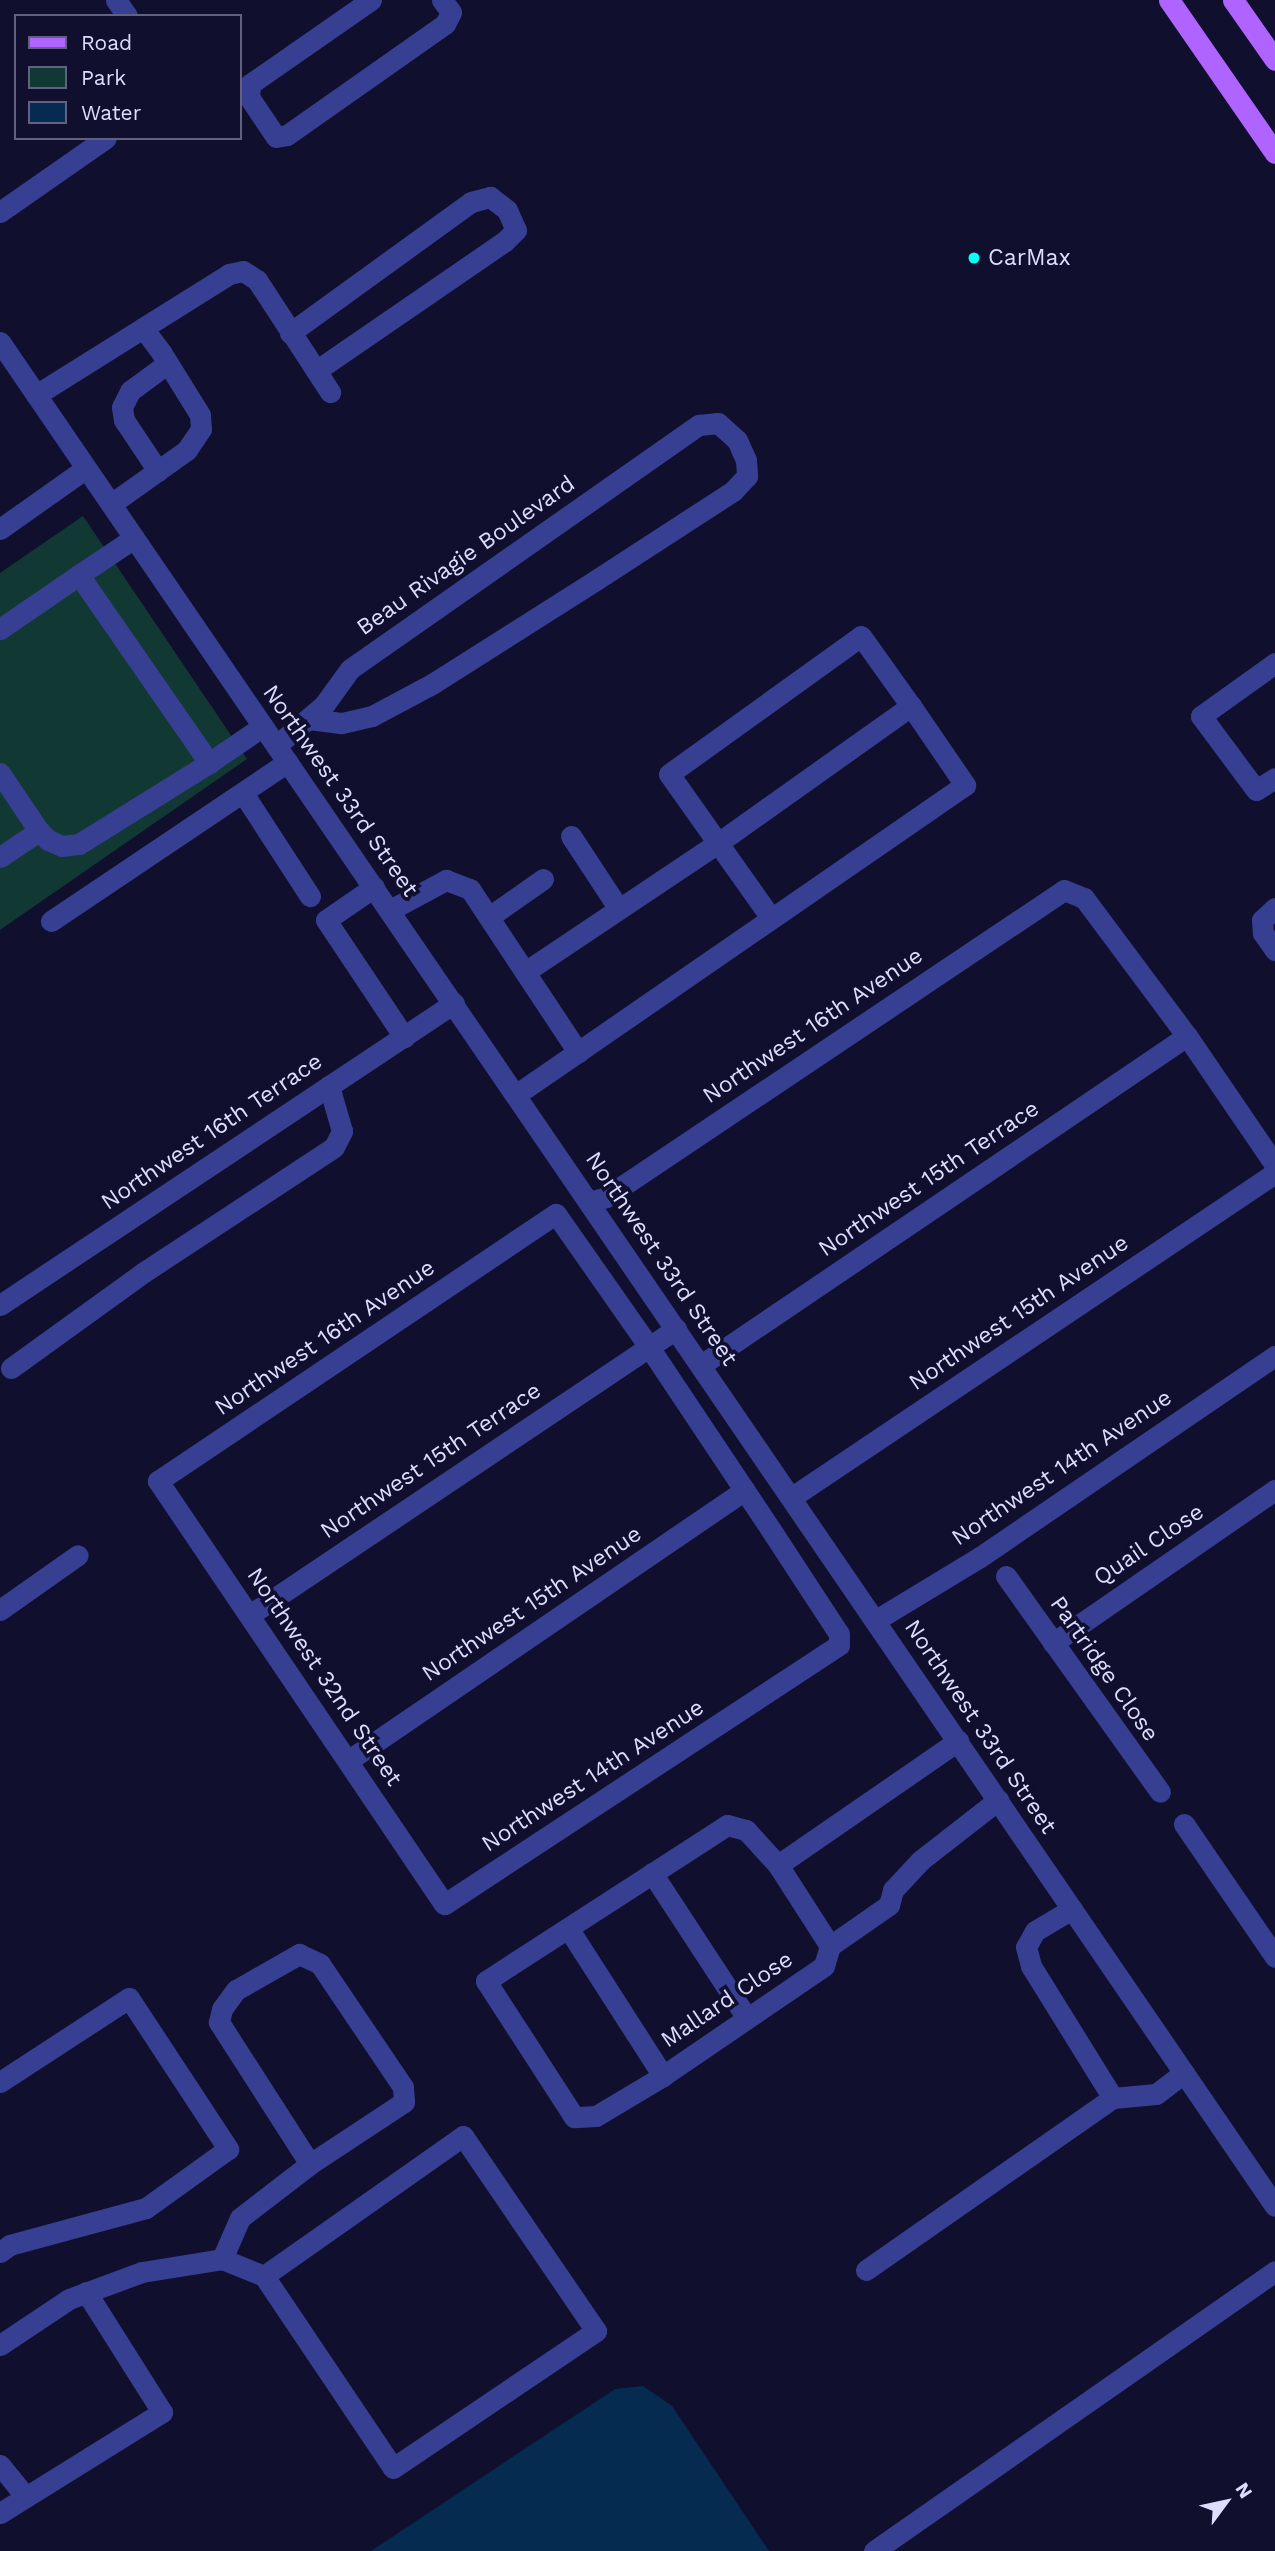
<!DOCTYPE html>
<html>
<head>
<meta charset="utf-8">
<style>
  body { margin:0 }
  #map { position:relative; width:1275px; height:2551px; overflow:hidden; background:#100f2e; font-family:"Work Sans",sans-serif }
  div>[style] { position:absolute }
  .green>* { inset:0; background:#113832 }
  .water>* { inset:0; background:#062b50 }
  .minor>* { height:21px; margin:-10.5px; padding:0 10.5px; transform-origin:10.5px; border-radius:10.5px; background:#363f91 }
  .major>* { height:21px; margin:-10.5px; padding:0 10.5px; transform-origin:10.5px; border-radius:10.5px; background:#af63ff }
  .dots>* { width:19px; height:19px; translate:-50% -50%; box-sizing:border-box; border:4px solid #100f2e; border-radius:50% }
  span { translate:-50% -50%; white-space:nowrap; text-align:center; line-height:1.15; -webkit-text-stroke:7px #100f2e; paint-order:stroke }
  .poi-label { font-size:23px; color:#dcddff }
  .left { translate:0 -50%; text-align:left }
  .street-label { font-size:23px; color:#dcddff }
  .legend { position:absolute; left:14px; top:14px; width:228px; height:126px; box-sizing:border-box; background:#100f2e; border:2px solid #626182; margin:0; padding:9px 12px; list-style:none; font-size:21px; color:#dcddff }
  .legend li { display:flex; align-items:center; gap:14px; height:35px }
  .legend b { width:35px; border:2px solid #626182 }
  .north { position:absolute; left:1191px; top:2467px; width:70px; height:70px; -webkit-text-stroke:5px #100f2e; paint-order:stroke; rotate:57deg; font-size:19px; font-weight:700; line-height:28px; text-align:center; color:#dcddff }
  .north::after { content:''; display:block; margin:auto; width:24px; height:32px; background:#dcddff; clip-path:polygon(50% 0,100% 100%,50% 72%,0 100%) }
</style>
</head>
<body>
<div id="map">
  <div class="green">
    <div style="clip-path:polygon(83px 516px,247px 759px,0 930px,0 573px)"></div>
  </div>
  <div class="water">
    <div style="clip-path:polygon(643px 2386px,672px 2406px,769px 2551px,371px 2551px,615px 2389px)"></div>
  </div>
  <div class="minor">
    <div style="left:116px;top:0;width:19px;rotate:55deg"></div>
    <div style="left:371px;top:0;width:147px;rotate:145.2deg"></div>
    <div style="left:250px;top:84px;width:13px;rotate:94deg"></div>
    <div style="left:249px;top:97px;width:48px;rotate:56deg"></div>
    <div style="left:276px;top:137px;width:11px;rotate:-10deg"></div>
    <div style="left:287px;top:135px;width:193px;rotate:-35.1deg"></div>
    <div style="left:445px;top:24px;width:13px;rotate:-63deg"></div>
    <div style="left:451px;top:12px;width:15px;rotate:-127deg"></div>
    <div style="left:0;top:212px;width:129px;rotate:-34.9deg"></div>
    <div style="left:143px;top:328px;width:102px;rotate:-32.1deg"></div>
    <div style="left:229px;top:274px;width:14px;rotate:-12deg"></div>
    <div style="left:243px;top:271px;width:17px;rotate:33deg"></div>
    <div style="left:257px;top:280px;width:134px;rotate:56.9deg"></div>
    <div style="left:290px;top:333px;width:223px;rotate:-35.9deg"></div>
    <div style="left:471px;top:202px;width:20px;rotate:-15deg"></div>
    <div style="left:490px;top:197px;width:21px;rotate:37deg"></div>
    <div style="left:507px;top:210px;width:22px;rotate:66deg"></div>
    <div style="left:516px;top:230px;width:16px;rotate:135deg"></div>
    <div style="left:505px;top:241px;width:229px;rotate:145.5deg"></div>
    <div style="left:0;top:342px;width:2258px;rotate:55.63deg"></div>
    <div style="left:36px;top:395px;width:126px;rotate:-32.1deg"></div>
    <div style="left:143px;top:328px;width:30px;rotate:53deg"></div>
    <div style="left:161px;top:352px;width:74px;rotate:58.2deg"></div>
    <div style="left:200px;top:415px;width:14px;rotate:86deg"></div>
    <div style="left:201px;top:429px;width:25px;rotate:124deg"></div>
    <div style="left:187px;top:450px;width:93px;rotate:144.6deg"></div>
    <div style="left:158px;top:471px;width:61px;rotate:-123.7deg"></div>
    <div style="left:124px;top:420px;width:13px;rotate:-99deg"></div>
    <div style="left:122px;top:407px;width:18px;rotate:-63deg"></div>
    <div style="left:130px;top:391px;width:47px;rotate:-36.4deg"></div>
    <div style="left:0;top:529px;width:105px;rotate:-35.3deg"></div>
    <div style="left:134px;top:538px;width:66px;rotate:146.1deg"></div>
    <div style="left:79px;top:575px;width:229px;rotate:55.3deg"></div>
    <div style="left:209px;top:763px;width:65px;rotate:-34.4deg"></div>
    <div style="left:0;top:629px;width:96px;rotate:-34.4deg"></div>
    <div style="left:1275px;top:663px;width:91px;rotate:144.4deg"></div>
    <div style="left:1201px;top:716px;width:92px;rotate:53.4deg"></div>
    <div style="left:1256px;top:790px;width:22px;rotate:-32deg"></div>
    <div style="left:277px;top:745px;width:62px;rotate:-40.4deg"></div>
    <div style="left:324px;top:705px;width:44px;rotate:-54.2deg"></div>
    <div style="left:350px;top:669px;width:426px;rotate:-35deg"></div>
    <div style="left:699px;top:425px;width:19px;rotate:-6deg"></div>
    <div style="left:718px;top:423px;width:25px;rotate:42deg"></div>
    <div style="left:737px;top:440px;width:22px;rotate:66deg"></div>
    <div style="left:746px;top:460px;width:16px;rotate:86deg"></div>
    <div style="left:747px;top:476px;width:21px;rotate:133deg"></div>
    <div style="left:733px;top:491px;width:163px;rotate:147deg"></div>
    <div style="left:596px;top:580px;width:194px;rotate:147.6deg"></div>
    <div style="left:432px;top:684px;width:68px;rotate:151.9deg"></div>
    <div style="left:372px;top:716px;width:32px;rotate:167deg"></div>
    <div style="left:341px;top:723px;width:33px;rotate:-173deg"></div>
    <div style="left:0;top:773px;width:70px;rotate:56.1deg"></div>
    <div style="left:39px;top:831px;width:13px;rotate:45deg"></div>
    <div style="left:48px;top:840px;width:15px;rotate:23deg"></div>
    <div style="left:62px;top:846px;width:17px;rotate:-7deg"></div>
    <div style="left:79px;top:844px;width:153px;rotate:-31.9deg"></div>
    <div style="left:243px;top:793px;width:123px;rotate:57deg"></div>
    <div style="left:571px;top:836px;width:87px;rotate:56.7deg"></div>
    <div style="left:0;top:857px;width:47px;rotate:-33.7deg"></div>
    <div style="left:374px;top:887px;width:58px;rotate:145.5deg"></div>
    <div style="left:326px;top:920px;width:141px;rotate:56.3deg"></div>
    <div style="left:1275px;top:908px;width:18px;rotate:137deg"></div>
    <div style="left:1262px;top:920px;width:13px;rotate:86deg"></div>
    <div style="left:1263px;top:933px;width:21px;rotate:55deg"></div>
    <div style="left:390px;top:910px;width:64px;rotate:-28.2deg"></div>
    <div style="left:446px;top:880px;width:26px;rotate:21deg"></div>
    <div style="left:470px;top:889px;width:196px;rotate:56.5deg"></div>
    <div style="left:578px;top:1052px;width:74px;rotate:145.5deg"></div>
    <div style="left:489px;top:917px;width:66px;rotate:-35.1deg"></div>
    <div style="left:771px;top:918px;width:176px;rotate:-125.3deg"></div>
    <div style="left:669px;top:774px;width:236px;rotate:-35.7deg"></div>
    <div style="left:861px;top:636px;width:86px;rotate:54.5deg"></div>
    <div style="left:51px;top:921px;width:285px;rotate:-33.9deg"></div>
    <div style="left:525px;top:972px;width:232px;rotate:-33.8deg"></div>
    <div style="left:718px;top:843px;width:237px;rotate:-35.4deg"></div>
    <div style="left:911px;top:706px;width:96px;rotate:55.6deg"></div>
    <div style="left:965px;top:785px;width:470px;rotate:145.4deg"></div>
    <div style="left:590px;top:1202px;width:17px;rotate:-17deg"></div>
    <div style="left:606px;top:1197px;width:551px;rotate:-33.83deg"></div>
    <div style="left:1064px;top:890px;width:22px;rotate:22deg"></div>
    <div style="left:1084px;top:898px;width:172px;rotate:53.3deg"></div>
    <div style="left:1187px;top:1036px;width:156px;rotate:55.7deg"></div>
    <div style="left:556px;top:1214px;width:162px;rotate:55deg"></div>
    <div style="left:649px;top:1347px;width:220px;rotate:56.3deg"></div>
    <div style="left:771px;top:1530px;width:124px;rotate:56.8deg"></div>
    <div style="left:839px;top:1634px;width:11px;rotate:90deg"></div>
    <div style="left:839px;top:1645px;width:472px;rotate:146.7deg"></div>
    <div style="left:444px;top:1904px;width:511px;rotate:-124.06deg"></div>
    <div style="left:158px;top:1481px;width:479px;rotate:-33.9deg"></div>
    <div style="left:0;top:1305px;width:545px;rotate:-33.63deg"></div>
    <div style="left:701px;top:1365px;width:587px;rotate:-34.1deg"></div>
    <div style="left:11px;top:1368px;width:164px;rotate:-35.8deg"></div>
    <div style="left:144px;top:1272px;width:227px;rotate:-33.3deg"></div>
    <div style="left:334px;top:1147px;width:18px;rotate:-63deg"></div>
    <div style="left:342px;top:1131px;width:47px;rotate:-106.1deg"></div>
    <div style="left:792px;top:1497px;width:582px;rotate:-33.85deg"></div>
    <div style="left:1006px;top:1576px;width:265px;rotate:54.5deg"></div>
    <div style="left:0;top:1610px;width:95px;rotate:-35.2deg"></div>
    <div style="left:251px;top:1614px;width:512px;rotate:-33.85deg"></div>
    <div style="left:876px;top:1620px;width:122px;rotate:-31.2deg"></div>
    <div style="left:980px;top:1557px;width:357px;rotate:-34.3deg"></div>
    <div style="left:1053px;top:1643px;width:270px;rotate:-34.6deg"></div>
    <div style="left:349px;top:1760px;width:479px;rotate:-34.3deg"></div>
    <div style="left:1184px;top:1824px;width:161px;rotate:55.6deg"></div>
    <div style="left:727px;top:1825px;width:20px;rotate:15deg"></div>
    <div style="left:746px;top:1830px;width:47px;rotate:47.6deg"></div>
    <div style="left:778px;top:1865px;width:96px;rotate:57.3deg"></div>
    <div style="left:830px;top:1946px;width:21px;rotate:107deg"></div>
    <div style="left:824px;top:1966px;width:195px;rotate:145.7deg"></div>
    <div style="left:663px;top:2076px;width:78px;rotate:149.2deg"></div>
    <div style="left:596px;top:2116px;width:22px;rotate:177deg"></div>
    <div style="left:574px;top:2117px;width:162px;rotate:-122.9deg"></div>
    <div style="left:486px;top:1981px;width:287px;rotate:-32.9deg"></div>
    <div style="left:778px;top:1865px;width:219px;rotate:-34.6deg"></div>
    <div style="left:652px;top:1873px;width:173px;rotate:56.8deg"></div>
    <div style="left:1072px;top:1909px;width:43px;rotate:149.3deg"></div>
    <div style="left:1035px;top:1931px;width:18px;rotate:119deg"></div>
    <div style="left:1026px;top:1947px;width:20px;rotate:75deg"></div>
    <div style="left:1031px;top:1966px;width:155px;rotate:58.2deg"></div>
    <div style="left:1113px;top:2098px;width:43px;rotate:-5.3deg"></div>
    <div style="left:1156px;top:2094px;width:35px;rotate:-37deg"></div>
    <div style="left:568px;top:1928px;width:176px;rotate:57.3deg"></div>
    <div style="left:830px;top:1946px;width:72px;rotate:-34.8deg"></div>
    <div style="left:889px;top:1905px;width:16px;rotate:-75deg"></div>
    <div style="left:893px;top:1890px;width:41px;rotate:-47deg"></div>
    <div style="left:921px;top:1860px;width:98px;rotate:-37.9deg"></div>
    <div style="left:0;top:2082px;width:154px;rotate:-33.1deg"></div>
    <div style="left:129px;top:1998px;width:181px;rotate:56.7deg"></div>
    <div style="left:228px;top:2149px;width:101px;rotate:144.3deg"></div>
    <div style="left:146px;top:2208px;width:141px;rotate:164.8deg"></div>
    <div style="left:10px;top:2245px;width:12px;rotate:145deg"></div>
    <div style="left:222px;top:2259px;width:45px;rotate:22deg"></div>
    <div style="left:264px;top:2276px;width:231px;rotate:56.1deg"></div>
    <div style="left:393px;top:2468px;width:245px;rotate:-34deg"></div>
    <div style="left:596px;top:2331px;width:236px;rotate:-124.3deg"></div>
    <div style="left:463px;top:2136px;width:243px;rotate:144.9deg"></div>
    <div style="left:222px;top:2259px;width:45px;rotate:-66.3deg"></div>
    <div style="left:240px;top:2218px;width:88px;rotate:-37.6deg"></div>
    <div style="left:310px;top:2164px;width:169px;rotate:-122.7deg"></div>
    <div style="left:219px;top:2022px;width:13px;rotate:-77deg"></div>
    <div style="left:222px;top:2009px;width:24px;rotate:-54deg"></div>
    <div style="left:236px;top:1990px;width:73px;rotate:-29.7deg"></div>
    <div style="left:299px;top:1954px;width:23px;rotate:25deg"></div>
    <div style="left:320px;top:1964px;width:148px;rotate:56deg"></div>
    <div style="left:403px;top:2087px;width:15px;rotate:86deg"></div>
    <div style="left:404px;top:2102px;width:113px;rotate:146.6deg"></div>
    <div style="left:866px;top:2270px;width:301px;rotate:-34.9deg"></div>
    <div style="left:0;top:2345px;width:83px;rotate:-33.7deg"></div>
    <div style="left:69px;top:2299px;width:78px;rotate:-20.3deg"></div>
    <div style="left:142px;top:2272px;width:81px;rotate:-9.2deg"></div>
    <div style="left:0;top:2465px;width:41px;rotate:50.9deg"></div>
    <div style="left:0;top:2513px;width:191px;rotate:-31.9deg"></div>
    <div style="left:162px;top:2412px;width:142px;rotate:-122.3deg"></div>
    <div style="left:874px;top:2551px;width:489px;rotate:-34.9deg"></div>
  </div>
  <div class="major">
    <div style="left:1169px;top:0;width:186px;rotate:55.3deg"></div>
    <div style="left:1233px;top:0;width:73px;rotate:55deg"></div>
  </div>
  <div class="dots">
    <div style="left:974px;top:258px;background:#08fff5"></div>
  </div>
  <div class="poi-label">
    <span class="left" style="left:988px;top:258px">CarMax</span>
  </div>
  <div class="street-label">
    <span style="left:466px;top:556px;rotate:-35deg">Beau Rivagie Boulevard</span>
    <span style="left:340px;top:791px;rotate:55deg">Northwest 33rd Street</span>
    <span style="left:813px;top:1026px;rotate:-34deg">Northwest 16th Avenue</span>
    <span style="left:212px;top:1132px;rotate:-34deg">Northwest 16th Terrace</span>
    <span style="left:929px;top:1179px;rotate:-34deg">Northwest 15th Terrace</span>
    <span style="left:661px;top:1259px;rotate:56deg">Northwest 33rd Street</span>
    <span style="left:1019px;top:1313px;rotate:-34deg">Northwest 15th Avenue</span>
    <span style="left:325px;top:1338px;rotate:-34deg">Northwest 16th Avenue</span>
    <span style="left:431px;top:1461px;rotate:-34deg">Northwest 15th Terrace</span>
    <span style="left:1062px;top:1468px;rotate:-34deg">Northwest 14th Avenue</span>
    <span style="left:1149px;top:1545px;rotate:-34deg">Quail Close</span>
    <span style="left:532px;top:1604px;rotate:-34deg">Northwest 15th Avenue</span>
    <span style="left:1104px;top:1669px;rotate:55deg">Partridge Close</span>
    <span style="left:324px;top:1677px;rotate:56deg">Northwest 32nd Street</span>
    <span style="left:980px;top:1727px;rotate:56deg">Northwest 33rd Street</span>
    <span style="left:593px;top:1776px;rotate:-33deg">Northwest 14th Avenue</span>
    <span style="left:727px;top:2000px;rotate:-34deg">Mallard Close</span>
  </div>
  <ul class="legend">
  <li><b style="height:9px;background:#af63ff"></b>Road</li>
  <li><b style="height:19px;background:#113832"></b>Park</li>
  <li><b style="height:19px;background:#062b50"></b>Water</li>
  </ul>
  <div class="north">N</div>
</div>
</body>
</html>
